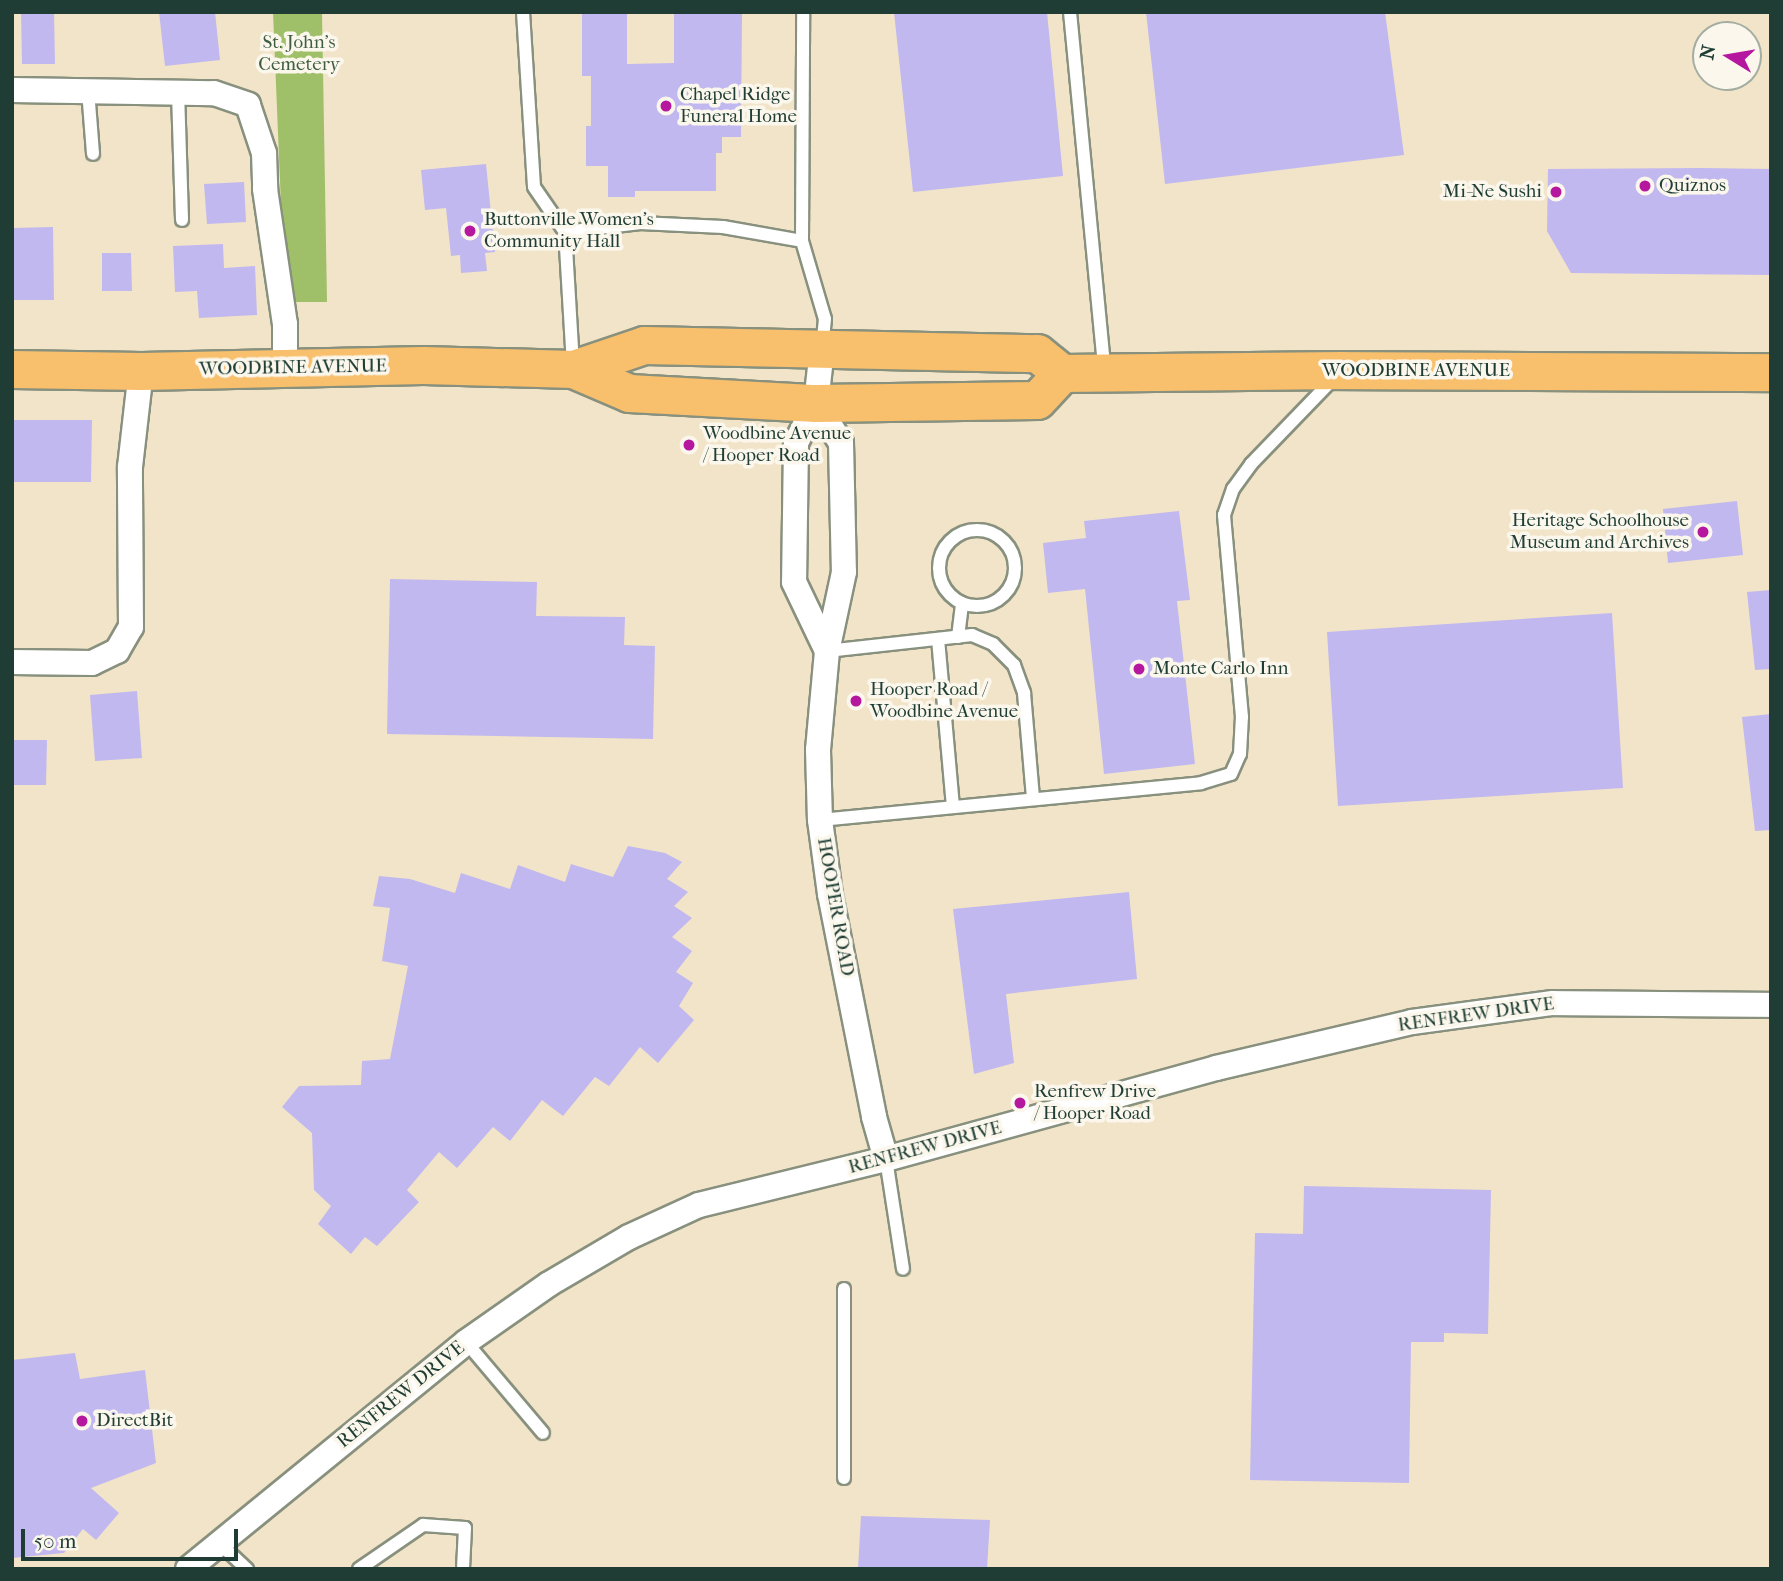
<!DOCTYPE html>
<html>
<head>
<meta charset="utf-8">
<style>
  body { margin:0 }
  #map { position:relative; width:1783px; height:1581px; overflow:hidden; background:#f2e4c8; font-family:"IM FELL French Canon",serif }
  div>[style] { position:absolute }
  .green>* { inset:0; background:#9fc068 }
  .building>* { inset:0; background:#c1b8f0 }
  .roads { filter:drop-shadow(2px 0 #88907e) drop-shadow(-2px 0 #88907e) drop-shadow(0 2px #88907e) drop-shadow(0 -2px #88907e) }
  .service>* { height:12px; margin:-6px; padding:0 6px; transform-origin:6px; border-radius:6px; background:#fff }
  .service>.ring { margin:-6px; padding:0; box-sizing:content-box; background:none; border:12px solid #fff; border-radius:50% }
  .minor>* { height:24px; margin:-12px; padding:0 12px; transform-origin:12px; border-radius:12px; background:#fff }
  .primary>* { height:37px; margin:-18.5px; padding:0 18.5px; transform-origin:18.5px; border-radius:18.5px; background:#f8bf6c }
  .dots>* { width:19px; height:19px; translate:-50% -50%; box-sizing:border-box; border:4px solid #fbf7ec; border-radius:50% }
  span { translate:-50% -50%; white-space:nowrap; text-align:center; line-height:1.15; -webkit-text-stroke:7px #fbf7ec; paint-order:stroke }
  .park-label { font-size:19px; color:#3f5e41 }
  .poi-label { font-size:19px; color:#1f3d34 }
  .left { translate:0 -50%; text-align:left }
  .right { translate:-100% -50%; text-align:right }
  .street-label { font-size:19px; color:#1f3d34 }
  .frame { position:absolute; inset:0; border:14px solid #1f3d34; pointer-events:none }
  .north { position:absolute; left:1692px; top:21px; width:70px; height:70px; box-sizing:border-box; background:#fbf7ec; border:2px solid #a3ada2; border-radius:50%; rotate:281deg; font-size:19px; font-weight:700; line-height:28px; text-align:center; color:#1f3d34 }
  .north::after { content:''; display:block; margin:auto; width:24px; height:32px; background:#b5179e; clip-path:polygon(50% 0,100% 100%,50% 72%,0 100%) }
  .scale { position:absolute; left:21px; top:1529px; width:217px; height:32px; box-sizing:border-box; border:4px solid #1f3d34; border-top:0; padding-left:9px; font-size:21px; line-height:24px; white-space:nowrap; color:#1f3d34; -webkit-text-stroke:5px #fbf7ec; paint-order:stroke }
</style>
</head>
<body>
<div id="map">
  <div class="green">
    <div style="clip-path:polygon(273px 12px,322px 12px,327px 302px,285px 302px)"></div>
  </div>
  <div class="building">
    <div style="clip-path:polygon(21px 12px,54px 12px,55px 64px,22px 64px)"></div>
    <div style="clip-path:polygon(159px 12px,215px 12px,220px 60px,165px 66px)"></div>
    <div style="clip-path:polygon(582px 12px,627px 12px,627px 64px,674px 63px,674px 12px,742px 12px,741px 137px,722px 137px,722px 153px,716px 153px,716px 191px,635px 191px,635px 197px,608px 197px,608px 166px,586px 166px,586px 126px,591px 126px,591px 76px,582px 76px)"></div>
    <div style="clip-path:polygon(894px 12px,1047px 12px,1063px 176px,913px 192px)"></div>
    <div style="clip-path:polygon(1146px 12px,1385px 12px,1404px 155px,1165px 184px)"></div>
    <div style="clip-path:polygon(486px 164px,495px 252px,485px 253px,487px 271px,461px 273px,460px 255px,451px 256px,446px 208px,425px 210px,421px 170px)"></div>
    <div style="clip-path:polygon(1702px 168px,1771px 169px,1771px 275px,1571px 273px,1547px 231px,1548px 169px)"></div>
    <div style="clip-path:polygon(244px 182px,246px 222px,207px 224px,204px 184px)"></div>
    <div style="clip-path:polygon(53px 227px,54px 300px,12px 300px,12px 228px)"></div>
    <div style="clip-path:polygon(223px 244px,224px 268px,255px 266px,257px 315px,199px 318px,197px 291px,175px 292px,173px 246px)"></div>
    <div style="clip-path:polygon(102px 253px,131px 253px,132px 291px,102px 291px)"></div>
    <div style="clip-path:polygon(12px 420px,92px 420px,91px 482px,12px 482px)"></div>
    <div style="clip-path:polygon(1737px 501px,1743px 555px,1668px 563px,1663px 509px)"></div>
    <div style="clip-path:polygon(1179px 511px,1190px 600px,1177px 601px,1195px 764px,1104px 774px,1085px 589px,1048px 593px,1043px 543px,1086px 538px,1084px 521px)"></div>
    <div style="clip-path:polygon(390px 579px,537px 582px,536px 616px,625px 617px,624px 645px,655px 646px,653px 739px,387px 734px)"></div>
    <div style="clip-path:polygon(1771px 590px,1771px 669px,1755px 670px,1747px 592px)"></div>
    <div style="clip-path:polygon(1612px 613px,1623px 788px,1338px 806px,1327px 632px)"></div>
    <div style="clip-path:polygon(137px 691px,142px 758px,95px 761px,90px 695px)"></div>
    <div style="clip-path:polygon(1771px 714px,1771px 830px,1755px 831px,1742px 717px)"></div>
    <div style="clip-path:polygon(12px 740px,47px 740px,46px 785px,12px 785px)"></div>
    <div style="clip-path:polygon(628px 846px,665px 853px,682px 862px,667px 879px,688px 892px,674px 906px,692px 918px,672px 937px,692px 951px,676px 972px,693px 983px,679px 1006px,694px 1020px,658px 1063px,640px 1047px,609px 1086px,595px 1077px,563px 1116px,542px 1100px,510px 1141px,493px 1127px,457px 1168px,439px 1152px,407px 1190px,419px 1202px,377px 1246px,365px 1237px,351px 1254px,318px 1224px,331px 1206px,314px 1190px,312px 1133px,282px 1107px,299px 1086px,361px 1085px,362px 1061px,390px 1059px,408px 966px,382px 961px,390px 908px,373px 906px,379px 876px,410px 879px,455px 893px,461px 873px,510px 889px,518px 865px,565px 882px,571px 864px,613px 877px)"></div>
    <div style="clip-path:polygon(1129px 892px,1137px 979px,1006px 994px,1014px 1063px,974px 1074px,953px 909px)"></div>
    <div style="clip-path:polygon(1304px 1186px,1491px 1190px,1488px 1334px,1444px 1333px,1444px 1342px,1411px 1342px,1409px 1483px,1250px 1480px,1255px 1233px,1303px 1234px)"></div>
    <div style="clip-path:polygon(75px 1353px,80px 1379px,145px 1370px,156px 1463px,91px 1488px,119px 1513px,96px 1540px,83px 1529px,64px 1553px,12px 1558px,12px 1360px)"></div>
    <div style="clip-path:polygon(861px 1516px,990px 1520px,987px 1569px,858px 1569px)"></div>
  </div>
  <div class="roads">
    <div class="service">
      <div style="left:523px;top:12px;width:175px;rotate:86.4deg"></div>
      <div style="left:534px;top:187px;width:55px;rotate:55.4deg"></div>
      <div style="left:1070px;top:12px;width:358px;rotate:84.5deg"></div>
      <div style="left:88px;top:90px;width:64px;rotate:85.5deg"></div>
      <div style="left:178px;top:92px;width:128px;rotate:88.2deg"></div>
      <div style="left:802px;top:241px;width:229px;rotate:-89.7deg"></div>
      <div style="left:573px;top:365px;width:133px;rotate:-93.4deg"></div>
      <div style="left:565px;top:232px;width:76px;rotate:-6.8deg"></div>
      <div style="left:640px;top:223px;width:83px;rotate:2.8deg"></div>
      <div style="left:723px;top:227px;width:80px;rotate:10deg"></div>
      <div style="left:802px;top:241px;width:81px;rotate:73.6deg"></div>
      <div style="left:825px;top:319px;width:28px;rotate:96deg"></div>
      <div class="ring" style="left:939px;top:530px;width:64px;height:64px"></div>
      <div style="left:958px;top:637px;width:34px;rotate:-83deg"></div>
      <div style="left:938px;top:639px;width:168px;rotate:84.9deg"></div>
      <div style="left:827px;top:651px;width:146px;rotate:-6.3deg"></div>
      <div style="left:972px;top:635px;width:23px;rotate:23deg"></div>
      <div style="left:993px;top:644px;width:30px;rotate:45deg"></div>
      <div style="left:1014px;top:665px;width:30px;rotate:70deg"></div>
      <div style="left:1024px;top:693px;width:105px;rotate:85.1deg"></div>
      <div style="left:820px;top:820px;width:383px;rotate:-5.5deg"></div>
      <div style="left:1201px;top:783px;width:31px;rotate:-17deg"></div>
      <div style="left:1231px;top:774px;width:22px;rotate:-66deg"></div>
      <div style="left:1240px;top:754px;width:37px;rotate:-87deg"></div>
      <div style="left:1242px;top:717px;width:203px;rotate:-95.1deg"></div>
      <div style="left:1224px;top:515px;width:28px;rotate:-71deg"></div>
      <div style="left:1233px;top:489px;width:31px;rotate:-54deg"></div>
      <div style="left:1251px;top:464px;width:120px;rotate:-46deg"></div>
      <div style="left:886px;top:1159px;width:111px;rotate:81.2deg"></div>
      <div style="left:844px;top:1289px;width:189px;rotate:90deg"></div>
      <div style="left:466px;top:1342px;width:119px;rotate:49.8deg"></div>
      <div style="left:218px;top:1542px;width:40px;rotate:43deg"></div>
      <div style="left:359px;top:1569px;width:78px;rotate:-34.5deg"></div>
      <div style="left:423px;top:1525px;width:42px;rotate:4.1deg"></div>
      <div style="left:465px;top:1528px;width:41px;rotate:92.8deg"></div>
    </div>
    <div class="minor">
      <div style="left:12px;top:90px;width:202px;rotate:0.9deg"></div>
      <div style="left:214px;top:93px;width:36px;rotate:19deg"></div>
      <div style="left:248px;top:105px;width:51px;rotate:71.6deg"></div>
      <div style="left:264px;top:153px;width:36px;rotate:88deg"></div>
      <div style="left:265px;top:189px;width:136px;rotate:81.6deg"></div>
      <div style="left:285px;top:324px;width:44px;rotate:90deg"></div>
      <div style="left:822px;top:349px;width:54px;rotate:96.3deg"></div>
      <div style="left:816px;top:403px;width:45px;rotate:116.6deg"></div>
      <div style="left:796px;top:443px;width:139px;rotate:90.8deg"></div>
      <div style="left:794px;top:582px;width:76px;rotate:64.4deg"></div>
      <div style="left:816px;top:403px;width:47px;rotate:58deg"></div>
      <div style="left:841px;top:443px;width:129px;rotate:88.7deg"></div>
      <div style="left:844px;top:572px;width:81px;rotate:102.1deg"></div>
      <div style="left:827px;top:651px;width:99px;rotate:95.2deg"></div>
      <div style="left:818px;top:750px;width:70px;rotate:88.4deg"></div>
      <div style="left:820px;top:820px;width:75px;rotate:82.3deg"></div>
      <div style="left:830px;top:894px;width:227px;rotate:78.8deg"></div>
      <div style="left:874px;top:1117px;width:44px;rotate:74.1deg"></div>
      <div style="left:12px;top:662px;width:80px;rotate:0.7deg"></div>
      <div style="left:92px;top:663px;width:28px;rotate:-26deg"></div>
      <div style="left:117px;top:651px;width:28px;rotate:-60deg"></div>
      <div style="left:131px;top:627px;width:160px;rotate:-90.4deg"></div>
      <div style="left:130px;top:467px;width:97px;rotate:-83.5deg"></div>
      <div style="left:188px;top:1569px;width:359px;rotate:-39.2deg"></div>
      <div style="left:466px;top:1342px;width:101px;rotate:-34.9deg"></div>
      <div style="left:549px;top:1284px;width:93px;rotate:-30.4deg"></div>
      <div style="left:629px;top:1237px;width:77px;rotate:-24.6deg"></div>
      <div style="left:699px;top:1205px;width:193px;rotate:-13.8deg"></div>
      <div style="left:886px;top:1159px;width:342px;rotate:-15.4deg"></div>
      <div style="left:1216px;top:1068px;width:201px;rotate:-13.2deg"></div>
      <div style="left:1412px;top:1022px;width:142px;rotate:-7.7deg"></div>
      <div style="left:1553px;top:1003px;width:218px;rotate:0.5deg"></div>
    </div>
    <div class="primary">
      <div style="left:12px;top:369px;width:129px;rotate:0.9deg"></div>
      <div style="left:141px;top:371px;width:282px;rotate:-1.2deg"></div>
      <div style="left:423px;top:365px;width:150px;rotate:1.5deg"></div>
      <div style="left:573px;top:369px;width:75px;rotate:-18.7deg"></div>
      <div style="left:644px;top:345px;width:393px;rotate:1.2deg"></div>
      <div style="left:1037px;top:353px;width:32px;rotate:39deg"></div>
      <div style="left:1062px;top:373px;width:279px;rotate:-0.6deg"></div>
      <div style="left:1341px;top:370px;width:430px;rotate:0.3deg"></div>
      <div style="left:573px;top:369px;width:61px;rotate:23.2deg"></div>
      <div style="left:629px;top:393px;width:187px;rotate:3.1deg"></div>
      <div style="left:816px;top:403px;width:221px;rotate:-0.8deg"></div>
      <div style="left:1037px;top:400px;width:37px;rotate:-47deg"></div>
    </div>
  </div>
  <div class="dots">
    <div style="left:666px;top:106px;background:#b5179e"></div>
    <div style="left:1645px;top:186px;background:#b5179e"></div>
    <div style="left:1556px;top:192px;background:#b5179e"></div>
    <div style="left:470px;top:231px;background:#b5179e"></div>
    <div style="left:689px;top:445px;background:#b5179e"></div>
    <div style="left:1703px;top:532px;background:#b5179e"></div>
    <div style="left:1139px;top:669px;background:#b5179e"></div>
    <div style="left:856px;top:701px;background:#b5179e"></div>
    <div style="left:1020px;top:1103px;background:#b5179e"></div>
    <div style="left:82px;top:1421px;background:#b5179e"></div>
  </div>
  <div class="park-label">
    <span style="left:299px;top:54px">St. John's<br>Cemetery</span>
  </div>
  <div class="poi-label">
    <span class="left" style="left:680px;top:106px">Chapel Ridge<br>Funeral Home</span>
    <span class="left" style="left:1659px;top:186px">Quiznos</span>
    <span class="right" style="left:1542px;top:192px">Mi-Ne Sushi</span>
    <span class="left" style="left:484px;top:231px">Buttonville Women's<br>Community Hall</span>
    <span class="left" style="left:703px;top:445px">Woodbine Avenue<br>/ Hooper Road</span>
    <span class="right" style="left:1689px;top:532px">Heritage Schoolhouse<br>Museum and Archives</span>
    <span class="left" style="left:1153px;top:669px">Monte Carlo Inn</span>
    <span class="left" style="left:870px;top:701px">Hooper Road /<br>Woodbine Avenue</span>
    <span class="left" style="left:1034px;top:1103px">Renfrew Drive<br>/ Hooper Road</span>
    <span class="left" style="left:96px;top:1421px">DirectBit</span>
  </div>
  <div class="street-label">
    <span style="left:293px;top:368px;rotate:-1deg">WOODBINE AVENUE</span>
    <span style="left:1416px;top:371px">WOODBINE AVENUE</span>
    <span style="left:835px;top:907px;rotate:80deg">HOOPER ROAD</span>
    <span style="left:1476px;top:1015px;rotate:-8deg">RENFREW DRIVE</span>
    <span style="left:925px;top:1148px;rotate:-15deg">RENFREW DRIVE</span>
    <span style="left:401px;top:1395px;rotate:-39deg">RENFREW DRIVE</span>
  </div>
  <div class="frame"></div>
  <div class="north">N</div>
  <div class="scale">50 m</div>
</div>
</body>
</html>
